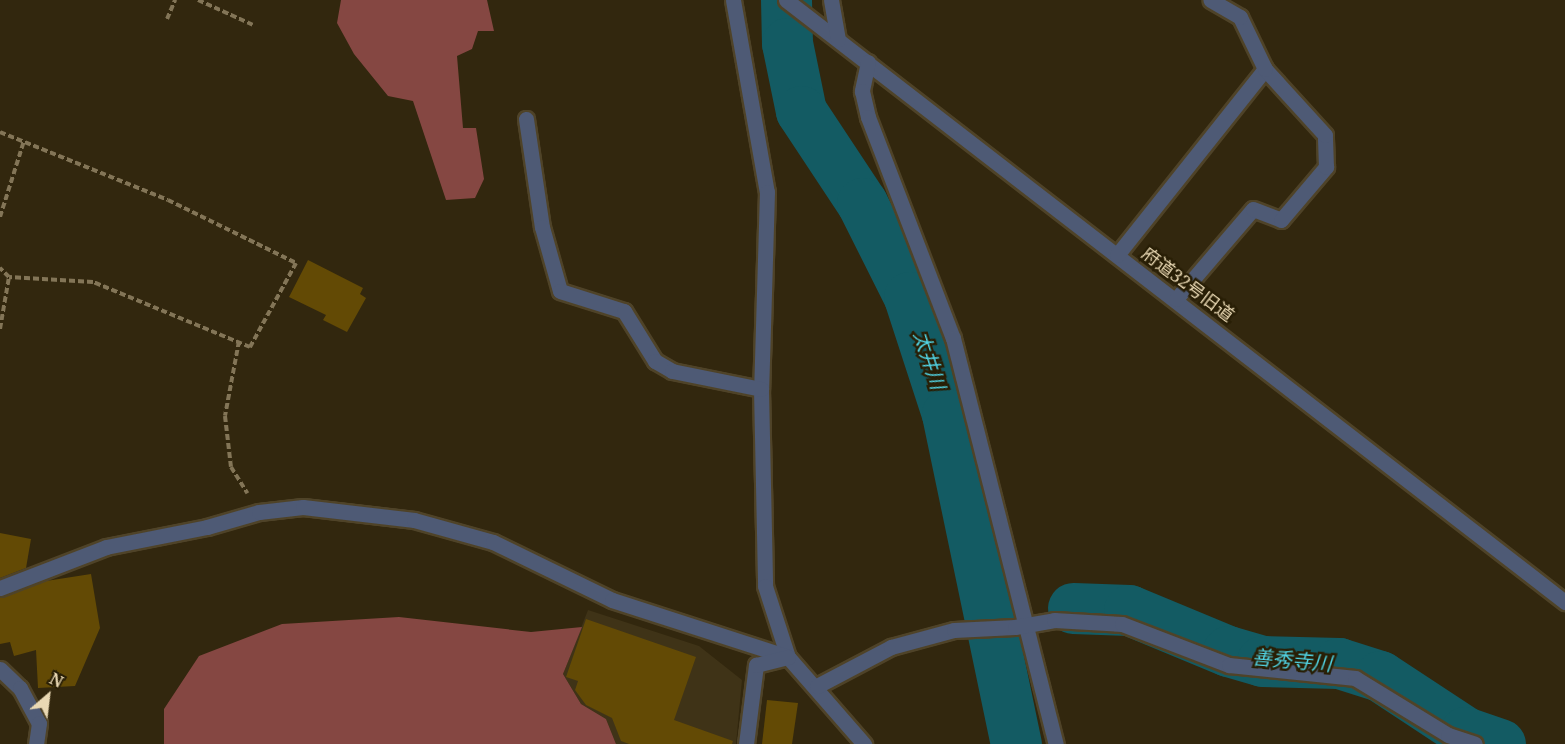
<!DOCTYPE html>
<html>
<head>
<meta charset="utf-8">
<style>
  body { margin:0 }
  #map { position:relative; width:1565px; height:744px; overflow:hidden; background:#32270e; font-family:"Noto Serif","Noto Sans JP",serif }
  div>[style] { position:absolute }
  .built>* { inset:0; background:#3f3317 }
  .forest>* { inset:0; background:#854742 }
  .river>* { height:51px; margin:-25.5px; padding:0 25.5px; transform-origin:25.5px; border-radius:25.5px; background:#135b63 }
  .building>* { inset:0; background:#634a05 }
  .path>* { height:4px; margin-top:-2px; transform-origin:0; background:repeating-linear-gradient(90deg,#837557 0 6px,transparent 0 9px) }
  .roads { filter:drop-shadow(2px 0 #4f4328) drop-shadow(-2px 0 #4f4328) drop-shadow(0 2px #4f4328) drop-shadow(0 -2px #4f4328) }
  .minor>* { height:15px; margin:-7.5px; padding:0 7.5px; transform-origin:7.5px; border-radius:7.5px; background:#4e5a75 }
  span { translate:-50% -50%; white-space:nowrap; text-align:center; line-height:1.15; -webkit-text-stroke:5px #281e05; paint-order:stroke }
  .street-label { font-size:18px; color:#e9d8b3 }
  .water-label { font-size:20px; color:#51d4e4; font-style:italic }
  .north { position:absolute; left:18px; top:666px; width:60px; height:60px; -webkit-text-stroke:4px #281e05; paint-order:stroke; rotate:28deg; font-size:16px; font-weight:700; line-height:24px; text-align:center; color:#e9d8b3 }
  .north::after { content:''; display:block; margin:auto; width:21px; height:27px; background:#e9d8b3; clip-path:polygon(50% 0,100% 100%,50% 72%,0 100%) }
</style>
</head>
<body>
<div id="map">
  <div class="built">
    <div style="clip-path:polygon(588px 610px,699px 646px,742px 680px,736px 744px,616px 744px,606px 719px,581px 704px,563px 674px)"></div>
  </div>
  <div class="forest">
    <div style="clip-path:polygon(341px 0,487px 0,494px 31px,478px 31px,472px 49px,457px 56px,463px 128px,476px 128px,484px 179px,475px 198px,446px 200px,413px 101px,388px 96px,354px 54px,337px 23px)"></div>
    <div style="clip-path:polygon(399px 617px,531px 632px,582px 627px,563px 674px,581px 704px,606px 719px,616px 744px,164px 744px,164px 709px,199px 656px,282px 624px)"></div>
  </div>
  <div class="river">
    <div style="left:786px;top:0;width:43px;rotate:88.7deg"></div>
    <div style="left:787px;top:43px;width:69px;rotate:78.4deg"></div>
    <div style="left:801px;top:111px;width:110px;rotate:56.5deg"></div>
    <div style="left:862px;top:203px;width:105px;rotate:63.4deg"></div>
    <div style="left:909px;top:297px;width:123px;rotate:72deg"></div>
    <div style="left:947px;top:414px;width:337px;rotate:78.2deg"></div>
    <div style="left:1073px;top:608px;width:56px;rotate:2deg"></div>
    <div style="left:1129px;top:610px;width:107px;rotate:22.5deg"></div>
    <div style="left:1228px;top:651px;width:35px;rotate:16deg"></div>
    <div style="left:1262px;top:661px;width:77px;rotate:1.5deg"></div>
    <div style="left:1339px;top:663px;width:43px;rotate:17.6deg"></div>
    <div style="left:1380px;top:676px;width:102px;rotate:33.4deg"></div>
    <div style="left:1465px;top:732px;width:37px;rotate:19deg"></div>
  </div>
  <div class="building">
    <div style="clip-path:polygon(308px 260px,363px 288px,360px 294px,366px 298px,347px 332px,323px 320px,326px 315px,289px 297px)"></div>
    <div style="clip-path:polygon(0 533px,31px 539px,26px 568px,0 578px)"></div>
    <div style="clip-path:polygon(91px 574px,100px 628px,75px 686px,38px 688px,36px 650px,14px 656px,10px 642px,0 644px,0 598px,46px 581px)"></div>
    <div style="clip-path:polygon(586px 619px,696px 657px,674px 720px,733px 741px,732px 744px,629px 744px,621px 741px,612px 718px,586px 705px,575px 690px,578px 681px,566px 677px)"></div>
    <div style="clip-path:polygon(767px 700px,798px 703px,792px 744px,762px 744px)"></div>
  </div>
  <div class="path">
    <div style="left:198px;top:0;width:60px;rotate:24.4deg"></div>
    <div style="left:167px;top:19px;width:21px;rotate:-67deg"></div>
    <div style="left:0;top:132px;width:181px;rotate:22deg"></div>
    <div style="left:168px;top:200px;width:143px;rotate:26.2deg"></div>
    <div style="left:296px;top:263px;width:96px;rotate:118.7deg"></div>
    <div style="left:250px;top:347px;width:170px;rotate:-157.5deg"></div>
    <div style="left:93px;top:282px;width:84px;rotate:-176.6deg"></div>
    <div style="left:9px;top:277px;width:13px;rotate:-135deg"></div>
    <div style="left:0;top:217px;width:80px;rotate:-72.5deg"></div>
    <div style="left:0;top:329px;width:53px;rotate:-80.2deg"></div>
    <div style="left:239px;top:341px;width:76px;rotate:100.6deg"></div>
    <div style="left:225px;top:416px;width:51px;rotate:83.3deg"></div>
    <div style="left:231px;top:467px;width:31px;rotate:58deg"></div>
  </div>
  <div class="roads">
    <div class="minor">
      <div style="left:733px;top:0;width:195px;rotate:80deg"></div>
      <div style="left:767px;top:192px;width:197px;rotate:91.7deg"></div>
      <div style="left:761px;top:389px;width:197px;rotate:88.8deg"></div>
      <div style="left:765px;top:586px;width:75px;rotate:72.1deg"></div>
      <div style="left:788px;top:657px;width:116px;rotate:48.9deg"></div>
      <div style="left:786px;top:0;width:985px;rotate:37.7deg"></div>
      <div style="left:831px;top:0;width:40px;rotate:80deg"></div>
      <div style="left:868px;top:62px;width:30px;rotate:102deg"></div>
      <div style="left:862px;top:91px;width:27px;rotate:77deg"></div>
      <div style="left:868px;top:117px;width:237px;rotate:69deg"></div>
      <div style="left:953px;top:338px;width:419px;rotate:75.8deg"></div>
      <div style="left:526px;top:119px;width:109px;rotate:81.6deg"></div>
      <div style="left:542px;top:227px;width:66px;rotate:74.3deg"></div>
      <div style="left:560px;top:291px;width:67px;rotate:17.4deg"></div>
      <div style="left:624px;top:311px;width:59px;rotate:58.2deg"></div>
      <div style="left:655px;top:361px;width:20px;rotate:30deg"></div>
      <div style="left:672px;top:371px;width:91px;rotate:11.4deg"></div>
      <div style="left:1117px;top:255px;width:238px;rotate:-51.5deg"></div>
      <div style="left:1176px;top:299px;width:118px;rotate:-49.5deg"></div>
      <div style="left:1253px;top:209px;width:30px;rotate:21deg"></div>
      <div style="left:1281px;top:220px;width:70px;rotate:-49.7deg"></div>
      <div style="left:1326px;top:167px;width:32px;rotate:-92deg"></div>
      <div style="left:1325px;top:135px;width:89px;rotate:-132.3deg"></div>
      <div style="left:1265px;top:69px;width:58px;rotate:-115.7deg"></div>
      <div style="left:1240px;top:17px;width:34px;rotate:-150deg"></div>
      <div style="left:0;top:588px;width:114px;rotate:-21.1deg"></div>
      <div style="left:106px;top:547px;width:103px;rotate:-11.2deg"></div>
      <div style="left:207px;top:527px;width:54px;rotate:-16.1deg"></div>
      <div style="left:259px;top:512px;width:44px;rotate:-6.5deg"></div>
      <div style="left:303px;top:507px;width:112px;rotate:6.7deg"></div>
      <div style="left:414px;top:520px;width:82px;rotate:15.6deg"></div>
      <div style="left:493px;top:542px;width:132px;rotate:26deg"></div>
      <div style="left:612px;top:600px;width:185px;rotate:17.9deg"></div>
      <div style="left:0;top:669px;width:28px;rotate:44deg"></div>
      <div style="left:20px;top:688px;width:40px;rotate:62deg"></div>
      <div style="left:39px;top:723px;width:21px;rotate:98deg"></div>
      <div style="left:817px;top:686px;width:84px;rotate:-27.8deg"></div>
      <div style="left:891px;top:647px;width:65px;rotate:-15.1deg"></div>
      <div style="left:954px;top:630px;width:61px;rotate:-2.8deg"></div>
      <div style="left:1015px;top:627px;width:40px;rotate:-10deg"></div>
      <div style="left:1054px;top:620px;width:68px;rotate:3.4deg"></div>
      <div style="left:1122px;top:624px;width:115px;rotate:21deg"></div>
      <div style="left:1229px;top:665px;width:127px;rotate:5.9deg"></div>
      <div style="left:1355px;top:678px;width:109px;rotate:31.5deg"></div>
      <div style="left:1448px;top:735px;width:28px;rotate:18deg"></div>
      <div style="left:746px;top:744px;width:80px;rotate:-82.8deg"></div>
      <div style="left:756px;top:665px;width:33px;rotate:-14deg"></div>
    </div>
  </div>
  <div class="street-label">
    <span style="left:1188px;top:284px;rotate:37deg">府道32号旧道</span>
  </div>
  <div class="water-label">
    <span style="left:930px;top:360px;rotate:72deg">太井川</span>
    <span style="left:1292px;top:660px;rotate:5deg">善秀寺川</span>
  </div>
  <div class="north">N</div>
</div>
</body>
</html>
